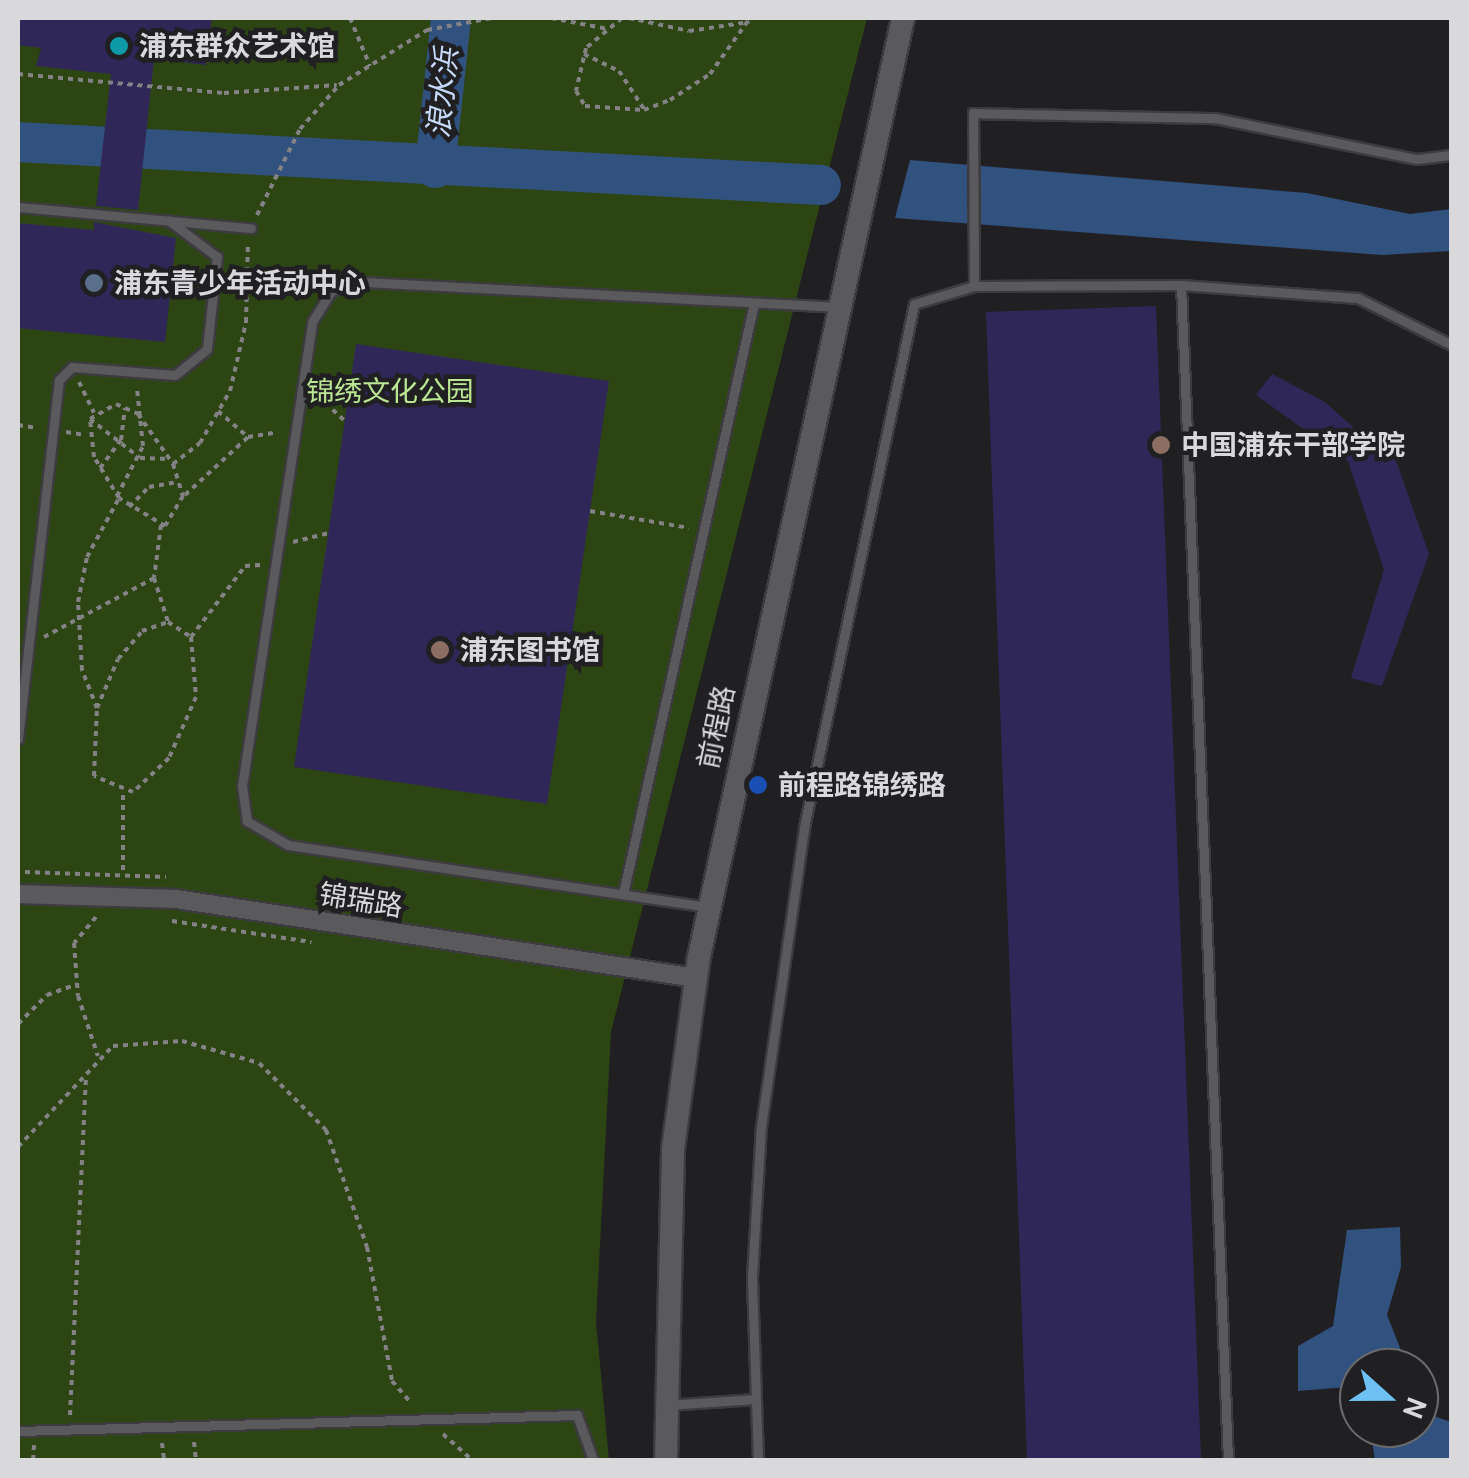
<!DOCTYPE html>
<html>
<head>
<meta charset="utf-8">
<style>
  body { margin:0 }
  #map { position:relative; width:1469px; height:1478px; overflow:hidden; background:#202023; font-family:Cabin,"Noto Sans SC",sans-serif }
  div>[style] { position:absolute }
  .green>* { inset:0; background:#2d4513 }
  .water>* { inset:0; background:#31517f }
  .river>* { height:40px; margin:-20px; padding:0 20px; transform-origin:20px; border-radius:20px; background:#31517f }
  .building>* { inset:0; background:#302759 }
  .path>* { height:4px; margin-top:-2px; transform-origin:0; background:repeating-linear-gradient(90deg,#838386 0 5px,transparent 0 10px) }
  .roads { filter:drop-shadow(2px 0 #3c3c3e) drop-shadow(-2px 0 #3c3c3e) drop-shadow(0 2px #3c3c3e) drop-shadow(0 -2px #3c3c3e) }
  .service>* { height:9px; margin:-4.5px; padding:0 4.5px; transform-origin:4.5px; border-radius:4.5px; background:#5a5a5d }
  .minor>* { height:18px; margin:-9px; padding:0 9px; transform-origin:9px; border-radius:9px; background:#5a5a5d }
  .tertiary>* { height:22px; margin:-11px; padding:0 11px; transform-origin:11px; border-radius:11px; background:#5a5a5d }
  .dots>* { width:28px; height:28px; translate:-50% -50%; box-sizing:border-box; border:5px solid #202023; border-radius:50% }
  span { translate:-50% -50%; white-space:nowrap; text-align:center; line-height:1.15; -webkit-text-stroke:9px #202023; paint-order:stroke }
  .poi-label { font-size:28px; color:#d9d9db; font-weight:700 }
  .left { translate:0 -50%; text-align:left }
  .park-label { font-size:28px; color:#bbe694 }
  .street-label { font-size:28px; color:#d9d9db }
  .water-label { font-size:30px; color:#c6daf8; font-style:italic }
  .frame { position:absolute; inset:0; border:20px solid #d9d9db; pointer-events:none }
  .north { position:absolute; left:1339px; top:1348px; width:100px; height:100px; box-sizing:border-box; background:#202023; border:2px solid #6a6a6d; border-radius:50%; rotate:111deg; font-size:28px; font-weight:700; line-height:40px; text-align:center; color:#d9d9db }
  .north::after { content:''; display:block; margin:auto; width:35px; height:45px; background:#6ec2f3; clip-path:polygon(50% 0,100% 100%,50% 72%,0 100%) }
</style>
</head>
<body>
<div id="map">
  <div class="green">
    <div style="clip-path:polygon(18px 18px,867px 18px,611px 1032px,596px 1322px,609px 1460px,18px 1460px)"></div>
  </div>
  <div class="water">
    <div style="clip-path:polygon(910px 160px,1307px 193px,1410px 214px,1451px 209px,1451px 251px,1382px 255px,895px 218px)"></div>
    <div style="clip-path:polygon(1400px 1227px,1401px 1267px,1387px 1315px,1408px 1368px,1359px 1368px,1359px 1386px,1298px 1391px,1298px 1346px,1333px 1326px,1347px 1230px)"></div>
    <div style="clip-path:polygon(1419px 1397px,1425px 1413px,1451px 1422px,1451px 1460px,1375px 1460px,1370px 1428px,1419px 1428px)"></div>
  </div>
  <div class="river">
    <div style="left:18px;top:142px;width:804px;rotate:3.07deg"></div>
    <div style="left:435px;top:168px;width:151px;rotate:-83.9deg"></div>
  </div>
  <div class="building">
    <div style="clip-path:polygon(18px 18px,212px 18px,206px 65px,154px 59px,138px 210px,96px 206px,111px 74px,36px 66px,41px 48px,18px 45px)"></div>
    <div style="clip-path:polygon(94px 222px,176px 238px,165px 342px,18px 328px,18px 223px,94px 230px)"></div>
    <div style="clip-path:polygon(1156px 306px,1201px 1460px,1027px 1460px,986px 312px)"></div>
    <div style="clip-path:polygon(356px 344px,609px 381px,547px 804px,294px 767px)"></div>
    <div style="clip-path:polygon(1272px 374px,1325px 402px,1383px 454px,1393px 452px,1429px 554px,1382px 686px,1351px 678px,1384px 570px,1348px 461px,1256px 395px)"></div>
  </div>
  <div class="path">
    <div style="left:350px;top:18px;width:52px;rotate:67.4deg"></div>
    <div style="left:551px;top:18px;width:58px;rotate:10.9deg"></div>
    <div style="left:622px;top:18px;width:47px;rotate:140.2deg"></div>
    <div style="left:586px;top:48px;width:44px;rotate:103.1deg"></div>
    <div style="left:576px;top:91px;width:17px;rotate:59deg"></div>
    <div style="left:585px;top:106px;width:59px;rotate:3.9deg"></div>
    <div style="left:644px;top:110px;width:28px;rotate:-21deg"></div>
    <div style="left:670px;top:100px;width:48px;rotate:-33deg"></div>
    <div style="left:710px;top:74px;width:69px;rotate:-54.5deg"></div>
    <div style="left:629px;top:18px;width:61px;rotate:12.2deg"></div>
    <div style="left:689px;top:31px;width:61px;rotate:-8.5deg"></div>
    <div style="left:584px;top:54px;width:39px;rotate:26deg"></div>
    <div style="left:619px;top:71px;width:45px;rotate:56.7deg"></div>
    <div style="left:18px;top:74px;width:207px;rotate:5.3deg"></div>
    <div style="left:224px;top:93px;width:113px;rotate:-4deg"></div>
    <div style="left:257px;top:215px;width:96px;rotate:-63.4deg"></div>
    <div style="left:300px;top:129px;width:59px;rotate:-48.4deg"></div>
    <div style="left:339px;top:85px;width:104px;rotate:-32deg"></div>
    <div style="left:427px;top:30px;width:66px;rotate:-10.5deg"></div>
    <div style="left:79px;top:382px;width:34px;rotate:64deg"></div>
    <div style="left:318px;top:396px;width:35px;rotate:43deg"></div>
    <div style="left:116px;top:404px;width:24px;rotate:24deg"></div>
    <div style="left:138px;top:414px;width:61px;rotate:55deg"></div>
    <div style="left:173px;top:464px;width:34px;rotate:73deg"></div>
    <div style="left:183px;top:496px;width:35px;rotate:121deg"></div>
    <div style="left:165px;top:526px;width:54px;rotate:-148.7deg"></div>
    <div style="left:119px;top:498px;width:48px;rotate:-121.4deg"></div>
    <div style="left:94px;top:457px;width:38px;rotate:-96deg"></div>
    <div style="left:90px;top:419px;width:30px;rotate:-30deg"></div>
    <div style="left:218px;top:411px;width:40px;rotate:41deg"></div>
    <div style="left:248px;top:437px;width:30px;rotate:-9deg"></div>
    <div style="left:90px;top:419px;width:63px;rotate:38deg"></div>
    <div style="left:140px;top:458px;width:30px;rotate:2deg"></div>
    <div style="left:18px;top:425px;width:18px;rotate:9deg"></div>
    <div style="left:66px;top:432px;width:20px;rotate:9deg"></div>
    <div style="left:173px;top:464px;width:34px;rotate:-38deg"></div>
    <div style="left:200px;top:443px;width:60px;rotate:-60deg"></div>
    <div style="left:230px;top:391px;width:71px;rotate:-76.9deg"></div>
    <div style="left:246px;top:322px;width:80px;rotate:-88.6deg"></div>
    <div style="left:100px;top:468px;width:35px;rotate:-53deg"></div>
    <div style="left:121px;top:440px;width:32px;rotate:-83deg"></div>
    <div style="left:185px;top:495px;width:86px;rotate:-42.6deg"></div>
    <div style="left:117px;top:496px;width:56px;rotate:-62.5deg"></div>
    <div style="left:143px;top:446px;width:57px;rotate:-96deg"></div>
    <div style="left:129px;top:507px;width:28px;rotate:-45deg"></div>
    <div style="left:149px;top:487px;width:29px;rotate:-10deg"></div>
    <div style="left:590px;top:511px;width:100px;rotate:9.7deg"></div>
    <div style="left:161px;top:525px;width:53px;rotate:97.5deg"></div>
    <div style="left:154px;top:578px;width:46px;rotate:72.3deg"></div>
    <div style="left:293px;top:542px;width:36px;rotate:-14deg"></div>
    <div style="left:44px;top:637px;width:125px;rotate:-28.2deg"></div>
    <div style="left:191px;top:637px;width:89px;rotate:-52.7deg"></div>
    <div style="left:245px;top:566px;width:16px;rotate:-4deg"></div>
    <div style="left:97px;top:708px;width:53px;rotate:-66.8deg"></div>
    <div style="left:118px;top:659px;width:37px;rotate:-49deg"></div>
    <div style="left:142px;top:631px;width:28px;rotate:-19deg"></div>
    <div style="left:168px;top:622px;width:27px;rotate:33deg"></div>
    <div style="left:191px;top:637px;width:60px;rotate:85.2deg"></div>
    <div style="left:196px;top:697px;width:67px;rotate:113.9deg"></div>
    <div style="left:169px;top:758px;width:50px;rotate:136.6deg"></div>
    <div style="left:133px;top:792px;width:42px;rotate:-157.7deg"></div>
    <div style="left:94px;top:776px;width:68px;rotate:-87.5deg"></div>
    <div style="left:97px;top:708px;width:41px;rotate:-111.5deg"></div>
    <div style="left:82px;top:670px;width:68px;rotate:-93.4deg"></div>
    <div style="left:78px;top:602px;width:46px;rotate:-78.7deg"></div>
    <div style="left:87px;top:557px;width:67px;rotate:-61.5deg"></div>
    <div style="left:123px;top:795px;width:75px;rotate:90deg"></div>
    <div style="left:25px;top:872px;width:141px;rotate:2deg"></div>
    <div style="left:96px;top:917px;width:34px;rotate:130deg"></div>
    <div style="left:74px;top:943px;width:53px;rotate:85.7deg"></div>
    <div style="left:78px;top:996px;width:63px;rotate:71.6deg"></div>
    <div style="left:172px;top:921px;width:141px;rotate:8.6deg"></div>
    <div style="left:18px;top:1024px;width:41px;rotate:-45deg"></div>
    <div style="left:47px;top:995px;width:32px;rotate:-20deg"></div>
    <div style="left:18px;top:1147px;width:139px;rotate:-46.8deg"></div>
    <div style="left:113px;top:1046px;width:69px;rotate:-4.1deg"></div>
    <div style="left:182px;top:1041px;width:80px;rotate:15.9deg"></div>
    <div style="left:259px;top:1063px;width:95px;rotate:45deg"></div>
    <div style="left:326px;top:1130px;width:124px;rotate:70.7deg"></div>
    <div style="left:367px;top:1247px;width:136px;rotate:79.4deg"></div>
    <div style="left:392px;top:1381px;width:29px;rotate:49deg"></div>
    <div style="left:70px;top:1415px;width:340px;rotate:-87.3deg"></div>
    <div style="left:443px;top:1434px;width:39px;rotate:42deg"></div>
    <div style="left:194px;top:1442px;width:18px;rotate:84deg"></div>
    <div style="left:162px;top:1443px;width:17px;rotate:83deg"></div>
    <div style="left:33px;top:1460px;width:15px;rotate:-86deg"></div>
  </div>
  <div class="roads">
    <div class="service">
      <div style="left:18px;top:207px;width:234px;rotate:5.2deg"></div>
      <div style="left:974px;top:286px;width:173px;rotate:-90.3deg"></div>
      <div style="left:973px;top:113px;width:242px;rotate:1.2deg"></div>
      <div style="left:1215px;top:118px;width:206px;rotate:11.5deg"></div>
      <div style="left:1417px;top:159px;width:35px;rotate:-7deg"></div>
      <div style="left:18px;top:739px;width:361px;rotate:-83.5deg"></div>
      <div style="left:59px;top:380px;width:18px;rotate:-45deg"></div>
      <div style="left:72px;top:367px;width:103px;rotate:4.4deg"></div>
      <div style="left:175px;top:375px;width:41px;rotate:-39.1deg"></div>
      <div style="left:207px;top:349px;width:93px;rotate:-83.8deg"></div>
      <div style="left:217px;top:257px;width:61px;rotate:-142.9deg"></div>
      <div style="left:623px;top:894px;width:605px;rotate:-77.5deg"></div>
      <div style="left:708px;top:907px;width:425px;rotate:-171.6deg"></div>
      <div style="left:288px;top:845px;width:48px;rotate:-149.7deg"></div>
      <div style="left:247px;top:821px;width:35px;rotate:-98deg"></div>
      <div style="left:242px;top:786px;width:469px;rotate:-81.4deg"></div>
      <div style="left:312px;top:322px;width:36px;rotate:-58deg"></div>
      <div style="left:331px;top:291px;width:34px;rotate:-15deg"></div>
      <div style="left:364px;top:282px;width:477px;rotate:3deg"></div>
      <div style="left:668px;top:1405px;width:87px;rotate:-3.9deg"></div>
      <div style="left:18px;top:1431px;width:559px;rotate:-1.64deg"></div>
      <div style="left:577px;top:1415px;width:48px;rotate:70.4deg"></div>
      <div style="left:758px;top:1460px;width:183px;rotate:-91.9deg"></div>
      <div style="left:752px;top:1277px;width:150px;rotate:-86.6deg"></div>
      <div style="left:761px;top:1127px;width:303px;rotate:-81.8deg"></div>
      <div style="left:804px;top:827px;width:534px;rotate:-78.12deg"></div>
      <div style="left:914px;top:304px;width:63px;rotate:-16.7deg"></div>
      <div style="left:974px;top:286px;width:207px;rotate:-0.3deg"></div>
      <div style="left:1228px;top:1460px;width:1176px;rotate:-92.29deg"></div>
      <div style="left:1181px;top:285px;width:177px;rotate:4.2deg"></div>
      <div style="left:1358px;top:298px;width:105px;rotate:26.6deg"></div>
    </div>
    <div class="minor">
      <div style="left:18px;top:894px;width:158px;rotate:1.8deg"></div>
      <div style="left:176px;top:899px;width:526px;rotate:8.64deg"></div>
    </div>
    <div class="tertiary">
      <div style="left:666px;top:1460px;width:311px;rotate:-88.7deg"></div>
      <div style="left:673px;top:1149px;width:194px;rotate:-82.3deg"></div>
      <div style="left:699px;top:957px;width:961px;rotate:-77.74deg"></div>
    </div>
  </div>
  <div class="dots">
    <div style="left:119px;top:46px;background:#0f9aa8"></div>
    <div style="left:94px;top:283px;background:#5c6f8a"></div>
    <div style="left:1161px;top:445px;background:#8d6e63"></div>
    <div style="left:440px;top:650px;background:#8d6e63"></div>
    <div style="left:758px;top:785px;background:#1a4fb4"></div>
  </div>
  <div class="poi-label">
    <span class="left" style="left:139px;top:46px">浦东群众艺术馆</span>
    <span class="left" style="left:114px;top:283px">浦东青少年活动中心</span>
    <span class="left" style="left:1181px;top:445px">中国浦东干部学院</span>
    <span class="left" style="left:460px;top:650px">浦东图书馆</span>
    <span class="left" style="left:778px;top:785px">前程路锦绣路</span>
  </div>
  <div class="park-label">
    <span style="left:390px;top:391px">锦绣文化公园</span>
  </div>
  <div class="street-label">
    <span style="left:716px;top:727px;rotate:-78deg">前程路</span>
    <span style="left:361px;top:900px;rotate:9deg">锦瑞路</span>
  </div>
  <div class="water-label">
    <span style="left:443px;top:93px;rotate:-84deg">浪水浜</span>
  </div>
  <div class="frame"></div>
  <div class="north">N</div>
</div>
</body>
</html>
